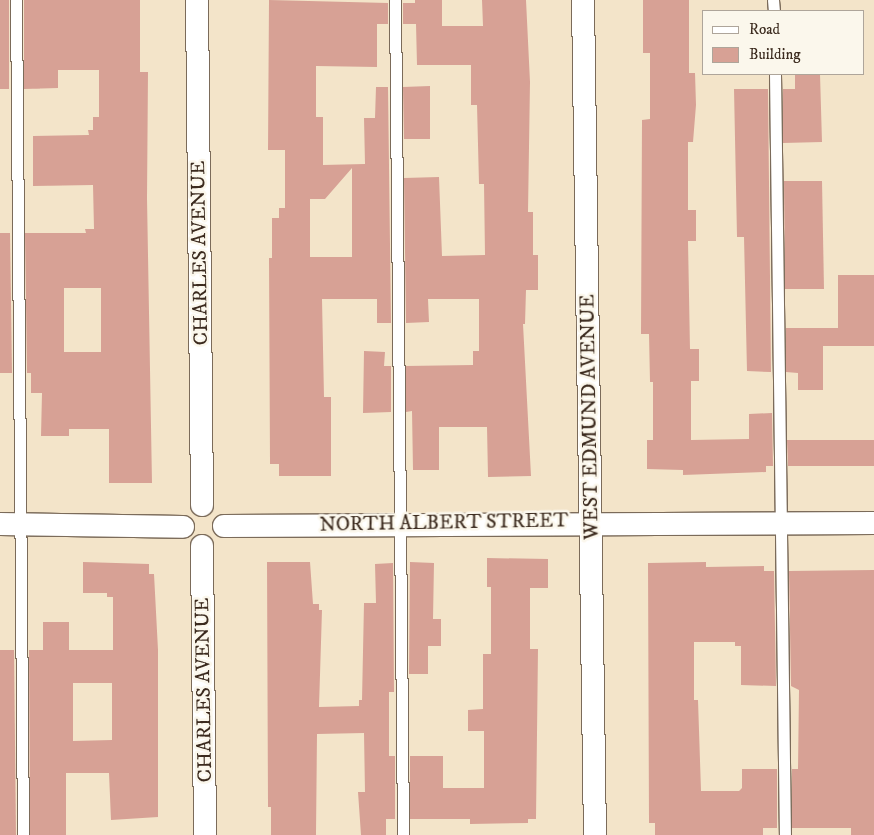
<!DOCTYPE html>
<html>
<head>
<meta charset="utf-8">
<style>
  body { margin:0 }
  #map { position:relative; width:874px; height:835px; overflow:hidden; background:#f3e4c9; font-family:"IM FELL DW Pica",serif }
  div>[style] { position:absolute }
  .building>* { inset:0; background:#d7a195 }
  .roads { filter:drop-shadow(1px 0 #7b6b5a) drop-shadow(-1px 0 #7b6b5a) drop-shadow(0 1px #7b6b5a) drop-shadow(0 -1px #7b6b5a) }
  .lane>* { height:11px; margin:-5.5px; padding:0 5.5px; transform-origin:5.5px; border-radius:5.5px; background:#fff }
  .street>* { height:22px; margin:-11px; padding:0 11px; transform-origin:11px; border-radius:11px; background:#fff }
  span { translate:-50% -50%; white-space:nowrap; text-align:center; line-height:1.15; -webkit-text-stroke:5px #fbf7ec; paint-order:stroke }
  .street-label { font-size:20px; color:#3b2a1e }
  .legend { position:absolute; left:702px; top:10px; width:162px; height:65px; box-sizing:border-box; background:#fbf7ec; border:1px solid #aea59a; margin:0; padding:6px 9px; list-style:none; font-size:15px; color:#3b2a1e }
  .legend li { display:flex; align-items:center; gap:10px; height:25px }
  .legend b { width:25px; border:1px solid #aea59a }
</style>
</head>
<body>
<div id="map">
  <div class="building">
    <div style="clip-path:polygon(0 0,9px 0,9px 89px,0 89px)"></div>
    <div style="clip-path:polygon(evenodd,24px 0,140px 0,140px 72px,148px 72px,147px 198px,152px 483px,109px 483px,109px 429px,69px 429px,69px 436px,41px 436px,42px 393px,31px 393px,31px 373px,27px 373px,25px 233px,86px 233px,85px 229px,94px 229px,93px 185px,33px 186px,33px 136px,89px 135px,88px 130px,93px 130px,93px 117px,99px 117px,99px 70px,58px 70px,58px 88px,24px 89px,24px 0,64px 288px,101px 288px,101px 352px,64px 352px,64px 288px)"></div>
    <div style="clip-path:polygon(evenodd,269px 0,388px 3px,388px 24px,377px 24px,377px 67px,316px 66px,316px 117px,323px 117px,323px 165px,365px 164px,364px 118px,375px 118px,376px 87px,388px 87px,391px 323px,377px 323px,377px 299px,322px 299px,324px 397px,331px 397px,331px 476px,279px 476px,279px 464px,270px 464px,269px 258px,272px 258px,272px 218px,279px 218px,279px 208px,285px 208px,285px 150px,268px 150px,269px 0,352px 168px,352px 257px,310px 257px,310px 199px,325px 199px,352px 168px)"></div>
    <div style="clip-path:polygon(415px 0,442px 0,442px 26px,483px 26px,482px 0,526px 0,530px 82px,528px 212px,533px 212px,533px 255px,538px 255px,538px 290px,526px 290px,525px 324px,523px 324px,531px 476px,488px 477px,487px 427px,439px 427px,439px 470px,413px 470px,412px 411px,406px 412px,406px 366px,473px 365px,473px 351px,479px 351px,479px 299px,428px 299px,429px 322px,406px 323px,404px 178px,439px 177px,442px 256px,485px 255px,484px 184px,479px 184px,477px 105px,471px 105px,471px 65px,417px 65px,416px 24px,403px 24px,403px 3px,415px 3px)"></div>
    <div style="clip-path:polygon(643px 0,689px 0,689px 73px,695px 73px,696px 105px,693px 142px,688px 142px,688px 210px,696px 210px,696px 241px,688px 241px,690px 349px,699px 349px,699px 381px,691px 381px,691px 440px,749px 439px,749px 414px,772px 413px,773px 466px,766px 466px,766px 472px,683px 475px,683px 470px,647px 469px,647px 440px,653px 440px,653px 382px,650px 382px,649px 334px,641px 334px,642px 120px,650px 119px,650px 53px,643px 53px)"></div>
    <div style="clip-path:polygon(795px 74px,820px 74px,822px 142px,783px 143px,783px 89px,795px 89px)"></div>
    <div style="clip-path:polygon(430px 86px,430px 139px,404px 139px,403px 87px)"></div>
    <div style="clip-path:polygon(734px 89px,768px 89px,771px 372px,747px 371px,744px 237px,737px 237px)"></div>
    <div style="clip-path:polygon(784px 181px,822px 181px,824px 289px,785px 289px)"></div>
    <div style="clip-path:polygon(0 233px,10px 233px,12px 373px,0 373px)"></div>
    <div style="clip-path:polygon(838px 275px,874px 275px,874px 346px,823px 346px,823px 390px,798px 390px,798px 373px,786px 372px,786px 328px,838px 328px)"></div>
    <div style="clip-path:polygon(364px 351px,385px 352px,384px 366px,391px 366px,391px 412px,363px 413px)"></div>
    <div style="clip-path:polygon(787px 440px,874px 440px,874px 466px,788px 466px)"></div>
    <div style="clip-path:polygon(487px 558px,548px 559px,548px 588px,530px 588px,530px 649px,538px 649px,536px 819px,528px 819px,528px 823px,470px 824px,470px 819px,410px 819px,410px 756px,443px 756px,443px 788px,484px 788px,484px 731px,468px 731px,468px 710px,483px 709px,483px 654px,491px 654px,491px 587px,487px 587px)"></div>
    <div style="clip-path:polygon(evenodd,83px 562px,149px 564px,149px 574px,154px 574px,158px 650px,158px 817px,111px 820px,109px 773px,66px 773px,66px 835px,30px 835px,29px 650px,43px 650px,43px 622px,69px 622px,69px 650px,113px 650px,113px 597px,107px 597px,107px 593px,83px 593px,83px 562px,73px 683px,112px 683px,112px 740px,73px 741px,73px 683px)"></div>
    <div style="clip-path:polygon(267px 562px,310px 562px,313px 604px,319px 604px,319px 610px,322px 610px,319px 707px,359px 706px,359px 700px,362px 700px,364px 603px,376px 603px,375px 564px,393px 563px,394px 692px,389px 692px,389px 756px,395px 756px,395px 819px,386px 819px,386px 835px,361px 835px,358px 792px,365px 792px,364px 733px,317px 734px,316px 835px,271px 835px,271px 807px,268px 807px)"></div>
    <div style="clip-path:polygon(410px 562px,434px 563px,433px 619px,441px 619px,441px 646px,428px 646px,428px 674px,409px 674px)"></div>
    <div style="clip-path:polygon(706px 562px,706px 567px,764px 566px,764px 571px,774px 571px,776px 686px,741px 685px,741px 646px,735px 646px,735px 642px,694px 642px,694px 700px,698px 700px,701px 791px,739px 791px,742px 788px,742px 769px,777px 769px,777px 828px,763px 828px,763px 835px,655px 835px,655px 823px,649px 823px,648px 563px)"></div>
    <div style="clip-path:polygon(874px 570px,874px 835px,851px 835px,851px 828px,792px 828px,792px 769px,798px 769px,799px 690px,791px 686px,789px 571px)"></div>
    <div style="clip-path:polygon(0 650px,14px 650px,16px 835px,0 835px)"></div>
  </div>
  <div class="roads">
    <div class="lane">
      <div style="left:16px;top:0;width:835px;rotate:89.52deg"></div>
      <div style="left:395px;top:0;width:835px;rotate:89.45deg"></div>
      <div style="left:773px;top:0;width:11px;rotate:85deg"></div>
      <div style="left:775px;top:74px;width:761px;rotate:89.25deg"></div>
    </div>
    <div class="street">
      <div style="left:197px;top:0;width:505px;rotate:89.43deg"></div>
      <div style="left:583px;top:0;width:835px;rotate:89.18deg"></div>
      <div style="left:0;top:524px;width:183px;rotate:0.9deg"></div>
      <div style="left:224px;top:526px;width:650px;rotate:-0.26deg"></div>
      <div style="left:202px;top:546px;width:289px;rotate:89.4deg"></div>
    </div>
  </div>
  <div class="street-label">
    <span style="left:200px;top:253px;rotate:-91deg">CHARLES AVENUE</span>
    <span style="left:590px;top:417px;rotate:-91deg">WEST EDMUND AVENUE</span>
    <span style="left:444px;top:523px;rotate:-1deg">NORTH ALBERT STREET</span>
    <span style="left:204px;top:690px;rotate:-91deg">CHARLES AVENUE</span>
  </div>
  <ul class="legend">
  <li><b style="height:6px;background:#fff"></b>Road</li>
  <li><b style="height:14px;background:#d7a195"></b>Building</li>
  </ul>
</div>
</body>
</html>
